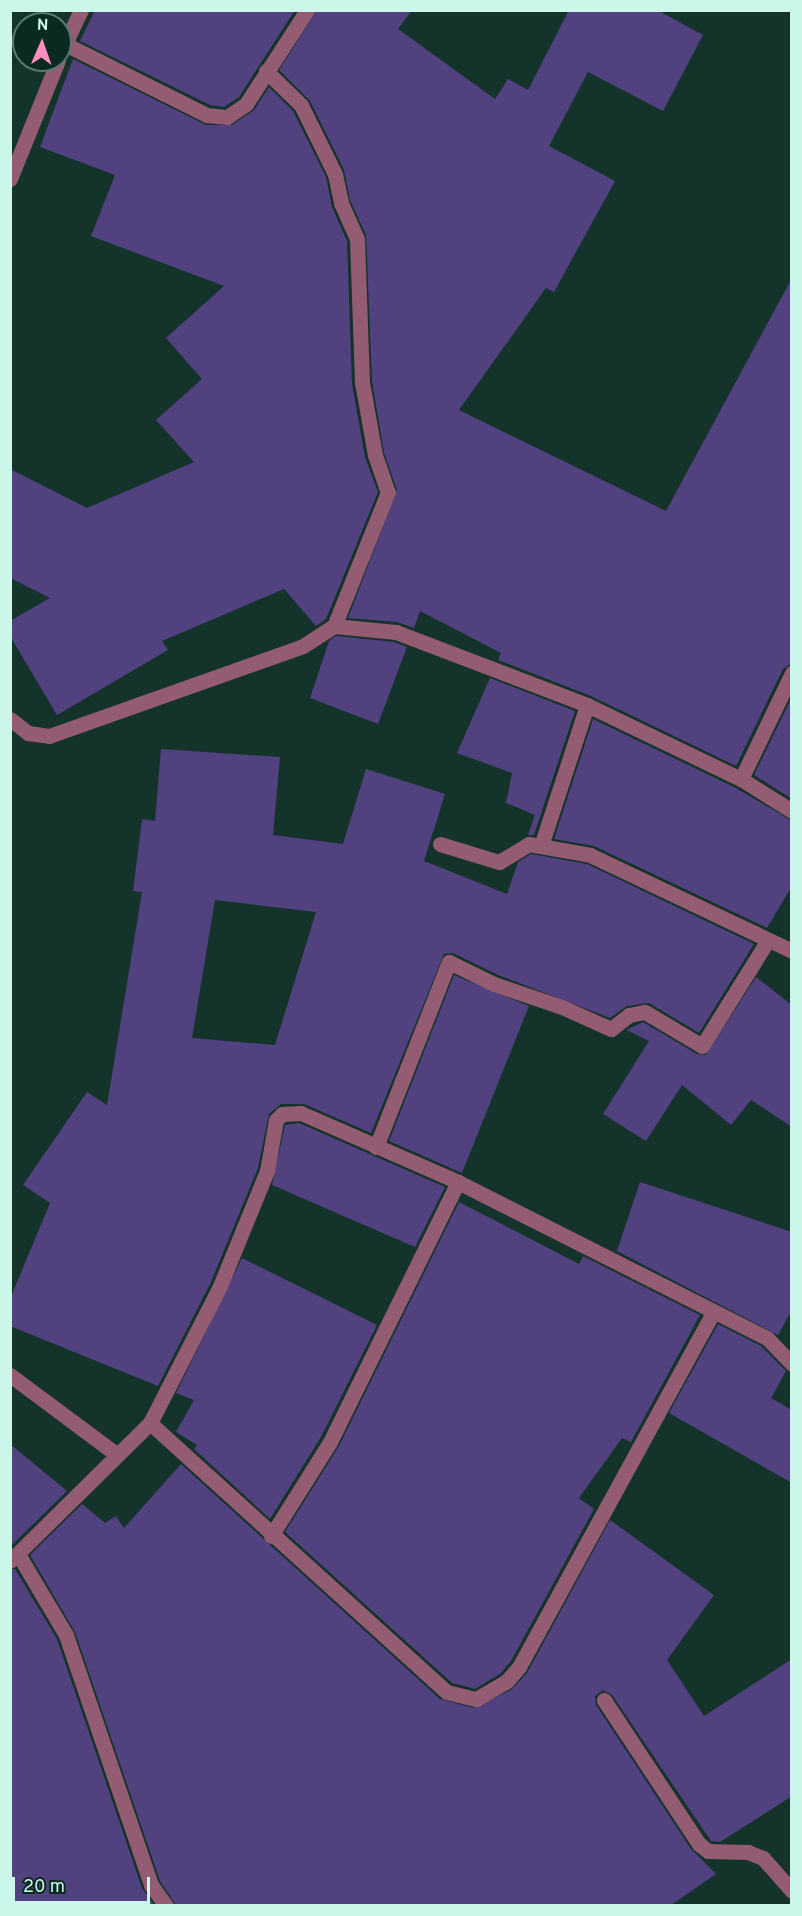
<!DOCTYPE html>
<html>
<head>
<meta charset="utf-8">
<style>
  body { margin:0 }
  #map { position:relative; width:802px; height:1916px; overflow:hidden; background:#14332b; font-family:Overpass,sans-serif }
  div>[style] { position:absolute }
  .building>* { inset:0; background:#51417f }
  .minor>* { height:15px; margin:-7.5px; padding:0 7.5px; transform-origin:7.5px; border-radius:7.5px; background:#935c72 }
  span { translate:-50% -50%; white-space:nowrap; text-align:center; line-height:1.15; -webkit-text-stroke:4.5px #092921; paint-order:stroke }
  .frame { position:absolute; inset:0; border:12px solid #caf7e9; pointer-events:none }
  .north { position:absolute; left:12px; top:12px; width:60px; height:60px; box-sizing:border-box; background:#092921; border:2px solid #567b71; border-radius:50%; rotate:2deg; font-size:16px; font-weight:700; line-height:24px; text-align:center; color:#caf7e9 }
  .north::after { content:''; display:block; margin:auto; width:21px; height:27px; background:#fe8ebe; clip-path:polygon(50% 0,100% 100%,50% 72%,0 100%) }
  .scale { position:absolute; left:12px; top:1877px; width:138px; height:27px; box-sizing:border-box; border:3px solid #caf7e9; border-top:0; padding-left:8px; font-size:18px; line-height:21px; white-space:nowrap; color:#caf7e9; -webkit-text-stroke:4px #092921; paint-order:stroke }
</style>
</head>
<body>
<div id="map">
  <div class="building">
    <div style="clip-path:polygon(95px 10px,295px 10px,239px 97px,224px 107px,210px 105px,80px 41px)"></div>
    <div style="clip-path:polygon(317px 10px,412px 10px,398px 29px,495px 99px,508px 79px,528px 90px,569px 10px,657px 10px,703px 35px,663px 111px,588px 72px,549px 146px,615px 181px,554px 292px,546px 288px,459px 410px,666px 511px,792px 278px,792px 663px,783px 669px,736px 766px,591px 696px,498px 660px,501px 653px,420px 611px,414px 628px,397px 622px,348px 618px,397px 490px,384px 453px,372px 381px,366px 235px,350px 200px,344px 170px,310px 101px,279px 70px)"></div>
    <div style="clip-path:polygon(73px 59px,206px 125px,232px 125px,254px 110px,269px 87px,293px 111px,326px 177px,332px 207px,347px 241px,352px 384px,365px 457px,378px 492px,326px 619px,316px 626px,284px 589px,162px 641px,168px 650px,57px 715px,10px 636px,10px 621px,50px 598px,10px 578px,10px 469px,87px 508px,194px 462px,156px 420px,202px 379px,166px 338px,224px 286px,91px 236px,115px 175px,40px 147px)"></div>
    <div style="clip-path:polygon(336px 636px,394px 642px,407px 647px,378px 724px,310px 698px,329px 641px)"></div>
    <div style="clip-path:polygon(490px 678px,575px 711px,534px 835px,528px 835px,535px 815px,506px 803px,512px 773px,457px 753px)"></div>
    <div style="clip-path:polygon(792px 697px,792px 799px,754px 775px)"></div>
    <div style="clip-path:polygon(593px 719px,736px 788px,792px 821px,792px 886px,767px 928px,594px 846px,554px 839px)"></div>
    <div style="clip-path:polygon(evenodd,161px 749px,280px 757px,273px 835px,343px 844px,366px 769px,445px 794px,424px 861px,507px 894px,518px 862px,531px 854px,587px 864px,754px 944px,699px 1033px,649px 1003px,627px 1006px,610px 1018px,498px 975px,453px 953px,444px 954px,371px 1133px,304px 1104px,281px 1104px,269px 1114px,258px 1168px,211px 1282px,158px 1386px,10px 1326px,10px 1299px,50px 1203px,23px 1185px,87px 1092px,107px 1105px,142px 892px,133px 891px,142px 819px,155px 821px,161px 749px,215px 900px,316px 912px,275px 1045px,192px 1038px,215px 900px)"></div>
    <div style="clip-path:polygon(454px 975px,529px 1006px,462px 1173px,389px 1141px)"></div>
    <div style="clip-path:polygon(756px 977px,792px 1005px,792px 1127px,751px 1100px,731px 1125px,682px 1085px,646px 1141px,603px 1114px,649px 1041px,626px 1030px,643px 1022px,697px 1054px,706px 1055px)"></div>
    <div style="clip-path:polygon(299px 1123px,445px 1187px,415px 1247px,272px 1185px,285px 1125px)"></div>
    <div style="clip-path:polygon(640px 1182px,792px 1232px,792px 1310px,778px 1335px,617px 1251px)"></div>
    <div style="clip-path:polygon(459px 1202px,579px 1264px,583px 1256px,700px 1315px,631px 1442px,622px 1438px,579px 1498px,594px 1509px,511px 1661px,500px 1674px,475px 1689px,452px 1683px,285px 1532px,339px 1446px)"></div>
    <div style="clip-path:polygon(242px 1258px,377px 1325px,321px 1437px,270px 1519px,194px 1449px,197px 1445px,176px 1432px,194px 1400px,176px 1393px)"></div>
    <div style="clip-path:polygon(718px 1324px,761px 1346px,786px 1371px,771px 1398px,792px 1410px,792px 1483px,669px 1413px)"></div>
    <div style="clip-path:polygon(10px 1444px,67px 1491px,10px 1547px)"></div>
    <div style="clip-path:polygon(181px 1464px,440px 1699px,474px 1708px,511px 1690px,527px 1673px,610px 1520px,714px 1595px,667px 1660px,704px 1716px,792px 1659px,792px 1796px,720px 1842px,711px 1841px,612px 1695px,603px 1690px,595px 1696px,596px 1705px,691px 1849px,716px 1874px,671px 1905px,176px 1905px,160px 1881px,75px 1632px,30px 1555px,82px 1504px,105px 1523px,116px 1516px,124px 1528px)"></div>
    <div style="clip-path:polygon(15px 1569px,57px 1639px,142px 1888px,154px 1905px,10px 1905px,10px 1570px)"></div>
  </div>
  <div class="minor">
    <div style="left:65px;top:44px;width:159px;rotate:26.6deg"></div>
    <div style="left:207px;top:115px;width:20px;rotate:6deg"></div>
    <div style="left:227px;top:117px;width:23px;rotate:-34deg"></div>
    <div style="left:246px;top:104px;width:112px;rotate:-57deg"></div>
    <div style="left:61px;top:52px;width:47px;rotate:-64.5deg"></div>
    <div style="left:266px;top:71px;width:49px;rotate:44.2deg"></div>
    <div style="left:301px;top:105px;width:77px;rotate:63.8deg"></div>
    <div style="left:335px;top:174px;width:30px;rotate:78deg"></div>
    <div style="left:341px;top:203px;width:39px;rotate:66deg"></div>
    <div style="left:357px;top:239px;width:143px;rotate:88deg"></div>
    <div style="left:362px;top:382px;width:74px;rotate:79.9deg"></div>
    <div style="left:375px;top:455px;width:39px;rotate:71deg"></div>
    <div style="left:388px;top:492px;width:144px;rotate:111.9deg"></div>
    <div style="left:10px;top:179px;width:128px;rotate:-68deg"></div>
    <div style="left:10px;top:719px;width:23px;rotate:38deg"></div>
    <div style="left:28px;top:733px;width:21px;rotate:8deg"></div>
    <div style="left:49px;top:736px;width:269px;rotate:-19.5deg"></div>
    <div style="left:303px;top:646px;width:37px;rotate:-33deg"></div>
    <div style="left:334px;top:626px;width:62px;rotate:5.5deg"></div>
    <div style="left:396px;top:632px;width:204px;rotate:20.9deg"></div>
    <div style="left:587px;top:705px;width:171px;rotate:25.7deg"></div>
    <div style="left:741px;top:779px;width:60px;rotate:32.1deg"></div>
    <div style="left:741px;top:779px;width:118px;rotate:-64.3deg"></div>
    <div style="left:440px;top:844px;width:62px;rotate:17deg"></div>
    <div style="left:499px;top:862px;width:35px;rotate:-31deg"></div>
    <div style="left:529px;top:844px;width:62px;rotate:10.2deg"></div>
    <div style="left:590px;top:855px;width:224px;rotate:25.4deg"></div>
    <div style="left:541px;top:846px;width:148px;rotate:-71.9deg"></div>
    <div style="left:376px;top:1147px;width:199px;rotate:-68.5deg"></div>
    <div style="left:449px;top:962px;width:50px;rotate:26.1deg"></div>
    <div style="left:494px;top:984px;width:72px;rotate:18.7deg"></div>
    <div style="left:562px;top:1007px;width:54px;rotate:24.2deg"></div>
    <div style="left:611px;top:1029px;width:23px;rotate:-38deg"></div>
    <div style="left:629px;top:1015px;width:16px;rotate:-11deg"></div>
    <div style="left:645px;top:1012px;width:66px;rotate:30.8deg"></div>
    <div style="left:702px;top:1046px;width:125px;rotate:-58.1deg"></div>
    <div style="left:10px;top:1375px;width:132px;rotate:36.7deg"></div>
    <div style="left:150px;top:1423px;width:154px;rotate:-62.9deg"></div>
    <div style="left:220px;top:1286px;width:124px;rotate:-67.8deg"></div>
    <div style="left:267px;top:1171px;width:52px;rotate:-80deg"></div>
    <div style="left:276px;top:1120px;width:8px;rotate:-45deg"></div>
    <div style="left:282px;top:1114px;width:19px;rotate:-3deg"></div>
    <div style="left:301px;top:1113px;width:171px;rotate:23.7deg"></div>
    <div style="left:458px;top:1182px;width:346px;rotate:26.8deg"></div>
    <div style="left:767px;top:1338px;width:36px;rotate:46deg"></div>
    <div style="left:271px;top:1536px;width:111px;rotate:-57.9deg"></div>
    <div style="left:330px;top:1442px;width:290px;rotate:-63.8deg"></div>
    <div style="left:18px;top:1554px;width:94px;rotate:59.3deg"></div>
    <div style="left:66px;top:1635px;width:264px;rotate:71.2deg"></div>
    <div style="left:151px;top:1885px;width:26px;rotate:54deg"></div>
    <div style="left:10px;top:1561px;width:197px;rotate:-44.6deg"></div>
    <div style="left:150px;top:1423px;width:401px;rotate:42.2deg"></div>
    <div style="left:447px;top:1692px;width:30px;rotate:14deg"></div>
    <div style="left:476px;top:1699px;width:34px;rotate:-30deg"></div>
    <div style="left:506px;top:1682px;width:20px;rotate:-49deg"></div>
    <div style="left:519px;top:1667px;width:405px;rotate:-61.3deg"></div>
    <div style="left:604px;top:1700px;width:173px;rotate:56.6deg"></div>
    <div style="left:699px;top:1844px;width:11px;rotate:38deg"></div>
    <div style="left:708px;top:1851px;width:40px;rotate:1.4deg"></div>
    <div style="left:748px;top:1852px;width:16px;rotate:22deg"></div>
    <div style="left:763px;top:1858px;width:44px;rotate:48.7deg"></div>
  </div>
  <div class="frame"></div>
  <div class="north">N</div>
  <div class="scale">20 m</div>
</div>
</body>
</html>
